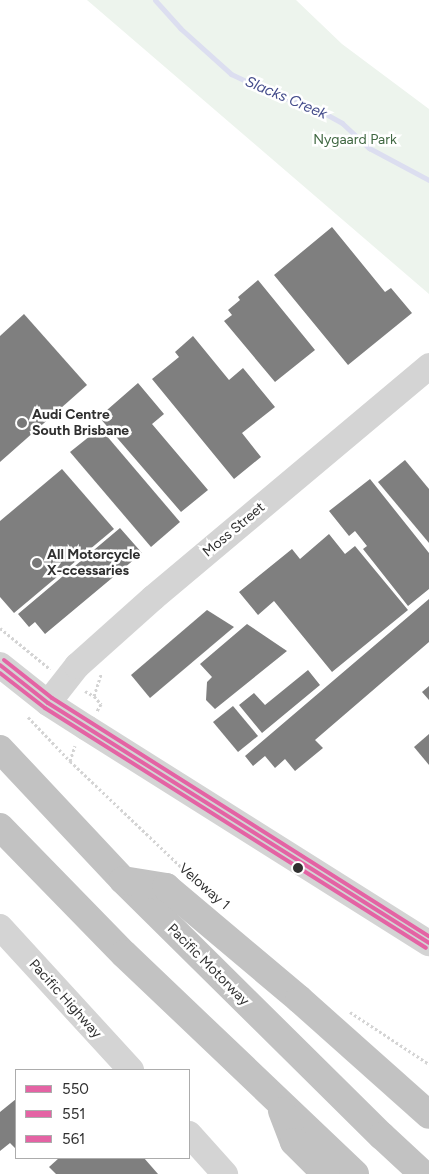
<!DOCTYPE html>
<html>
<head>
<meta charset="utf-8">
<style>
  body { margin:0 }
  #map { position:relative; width:429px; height:1174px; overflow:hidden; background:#fff; font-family:Figtree,sans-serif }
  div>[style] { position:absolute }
  .green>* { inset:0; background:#edf4ed }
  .stream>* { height:5px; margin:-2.5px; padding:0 2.5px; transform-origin:2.5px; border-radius:2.5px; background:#dcdef0 }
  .building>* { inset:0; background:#7f7f7f }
  .path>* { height:3px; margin-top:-1.5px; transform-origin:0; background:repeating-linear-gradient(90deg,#d4d4d4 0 2.5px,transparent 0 5px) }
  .minor>* { height:26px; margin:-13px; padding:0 13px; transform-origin:13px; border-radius:13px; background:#d4d4d4 }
  .highway>* { height:28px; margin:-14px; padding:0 14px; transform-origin:14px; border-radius:14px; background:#c2c2c2 }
  .bus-1>* { height:4px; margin:-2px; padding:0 2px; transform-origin:2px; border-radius:2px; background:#e463a4 }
  .bus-2>* { height:4px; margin:-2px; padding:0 2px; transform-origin:2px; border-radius:2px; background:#e463a4 }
  .bus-3>* { height:4px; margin:-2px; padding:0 2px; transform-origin:2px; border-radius:2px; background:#e463a4 }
  .dots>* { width:14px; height:14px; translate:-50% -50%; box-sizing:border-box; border:2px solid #fff; border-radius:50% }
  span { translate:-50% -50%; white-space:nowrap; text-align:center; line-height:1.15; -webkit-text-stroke:5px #fff; paint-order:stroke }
  .park-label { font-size:14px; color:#406842 }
  .poi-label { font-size:14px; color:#303030; font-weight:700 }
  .left { translate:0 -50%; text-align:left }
  .street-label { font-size:14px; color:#303030 }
  .water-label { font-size:15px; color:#444c8b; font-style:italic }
  .legend { position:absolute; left:15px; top:1069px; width:175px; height:90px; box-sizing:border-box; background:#fff; border:1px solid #acacac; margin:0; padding:6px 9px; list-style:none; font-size:15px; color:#303030 }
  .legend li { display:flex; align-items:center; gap:10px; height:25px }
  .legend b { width:25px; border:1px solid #acacac }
</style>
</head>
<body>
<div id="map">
  <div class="green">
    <div style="clip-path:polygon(87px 0,296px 0,342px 44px,429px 109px,429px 294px)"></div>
  </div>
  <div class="stream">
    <div style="left:155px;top:0;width:38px;rotate:48deg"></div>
    <div style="left:180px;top:28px;width:69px;rotate:42deg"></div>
    <div style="left:231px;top:74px;width:52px;rotate:25.1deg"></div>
    <div style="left:278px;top:96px;width:39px;rotate:18deg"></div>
    <div style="left:315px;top:108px;width:31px;rotate:29deg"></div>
    <div style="left:342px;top:123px;width:37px;rotate:43deg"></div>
    <div style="left:369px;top:148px;width:68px;rotate:28.1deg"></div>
  </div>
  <div class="building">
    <div style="clip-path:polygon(332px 227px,385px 292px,391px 288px,412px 313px,348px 365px,274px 275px)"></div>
    <div style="clip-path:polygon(258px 280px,315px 350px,275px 382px,224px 321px,232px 315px,228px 310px,240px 300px,238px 297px)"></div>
    <div style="clip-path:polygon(24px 314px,87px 385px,0 462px,0 336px)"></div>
    <div style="clip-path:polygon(193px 336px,229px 380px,243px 368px,275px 407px,242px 433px,261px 457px,234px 479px,152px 379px,179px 357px,175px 352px)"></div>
    <div style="clip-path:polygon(138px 383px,164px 414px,152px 424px,208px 490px,181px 512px,99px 417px)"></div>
    <div style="clip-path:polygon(100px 428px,180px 522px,151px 547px,70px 452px)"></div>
    <div style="clip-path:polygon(405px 460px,429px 489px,429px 543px,378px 482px)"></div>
    <div style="clip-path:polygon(62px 469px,114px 529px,14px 613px,0 597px,0 521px)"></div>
    <div style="clip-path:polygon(370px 479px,429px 553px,429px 589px,408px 606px,363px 549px,367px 546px,355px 531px,349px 536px,329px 511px)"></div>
    <div style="clip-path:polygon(120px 528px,142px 553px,45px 634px,35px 622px,29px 627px,18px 614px)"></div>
    <div style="clip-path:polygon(329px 534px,345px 554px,355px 546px,408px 610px,332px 672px,274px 601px,258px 615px,239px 592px,292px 549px,300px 559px)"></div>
    <div style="clip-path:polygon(429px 599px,429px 642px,315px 740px,323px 748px,295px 771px,285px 759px,275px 768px,265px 756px,253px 766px,245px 756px)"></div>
    <div style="clip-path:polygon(207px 610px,234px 627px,150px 698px,131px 675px)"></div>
    <div style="clip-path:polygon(247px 624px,287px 651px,215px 709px,206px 700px,207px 682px,212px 677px,200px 664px)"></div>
    <div style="clip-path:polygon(308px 670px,320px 685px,262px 733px,239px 705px,254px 693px,265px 705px)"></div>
    <div style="clip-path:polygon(429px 686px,429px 700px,422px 692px)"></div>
    <div style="clip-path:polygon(233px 706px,258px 736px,238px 752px,213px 722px)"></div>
    <div style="clip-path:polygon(429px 734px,429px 765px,414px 747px)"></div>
    <div style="clip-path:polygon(16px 1099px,16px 1149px,10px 1143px,0 1151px,0 1112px)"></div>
    <div style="clip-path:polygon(59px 1158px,144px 1158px,158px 1174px,56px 1174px,49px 1167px)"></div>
  </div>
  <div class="path">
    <div style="left:0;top:628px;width:65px;rotate:39.4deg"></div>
    <div style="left:85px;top:691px;width:10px;rotate:29deg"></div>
    <div style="left:94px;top:696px;width:23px;rotate:-72deg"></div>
    <div style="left:94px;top:696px;width:11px;rotate:49deg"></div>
    <div style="left:101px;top:704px;width:8px;rotate:120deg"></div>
    <div style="left:28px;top:717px;width:61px;rotate:46.3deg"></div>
    <div style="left:70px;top:761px;width:173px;rotate:43.6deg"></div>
    <div style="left:70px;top:761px;width:16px;rotate:-72deg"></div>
    <div style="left:350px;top:1012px;width:95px;rotate:33.4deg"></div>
  </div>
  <div class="minor">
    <div style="left:0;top:665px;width:61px;rotate:38.4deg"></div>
    <div style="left:48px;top:703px;width:46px;rotate:32.7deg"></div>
    <div style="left:87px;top:728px;width:404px;rotate:32.2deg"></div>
    <div style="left:48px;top:703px;width:47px;rotate:-51.9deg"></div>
    <div style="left:77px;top:666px;width:102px;rotate:-41.8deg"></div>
    <div style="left:153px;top:598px;width:361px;rotate:-40deg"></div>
    <div style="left:0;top:927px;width:194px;rotate:47.5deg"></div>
    <div style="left:189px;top:1134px;width:54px;rotate:48deg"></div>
  </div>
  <div class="highway">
    <div style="left:0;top:749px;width:180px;rotate:46.8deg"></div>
    <div style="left:123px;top:880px;width:364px;rotate:44.7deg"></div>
    <div style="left:382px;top:1136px;width:56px;rotate:42.8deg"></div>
    <div style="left:0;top:827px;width:177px;rotate:45.7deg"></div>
    <div style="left:124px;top:954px;width:319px;rotate:43.6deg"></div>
    <div style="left:123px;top:880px;width:44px;rotate:9.2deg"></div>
    <div style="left:166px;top:887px;width:174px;rotate:40.1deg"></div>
    <div style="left:299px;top:999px;width:174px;rotate:41.7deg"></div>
    <div style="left:282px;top:1111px;width:33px;rotate:69deg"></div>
    <div style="left:294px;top:1142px;width:45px;rotate:45deg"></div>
  </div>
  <div class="bus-1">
    <div style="left:0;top:665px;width:61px;rotate:38.4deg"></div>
    <div style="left:48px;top:703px;width:450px;rotate:32.2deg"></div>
  </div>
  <div class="bus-2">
    <div style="left:0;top:673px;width:57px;rotate:37.9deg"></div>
    <div style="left:45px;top:708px;width:450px;rotate:32.2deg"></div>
  </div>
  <div class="bus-3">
    <div style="left:4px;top:660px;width:61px;rotate:38.4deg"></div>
    <div style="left:52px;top:698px;width:446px;rotate:32.3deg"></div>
  </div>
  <div class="dots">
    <div style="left:22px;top:423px;background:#787878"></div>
    <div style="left:37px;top:563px;background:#787878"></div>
    <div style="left:298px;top:868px;background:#303030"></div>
  </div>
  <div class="park-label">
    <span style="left:355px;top:140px">Nygaard Park</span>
  </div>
  <div class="poi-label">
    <span class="left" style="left:32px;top:423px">Audi Centre<br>South Brisbane</span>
    <span class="left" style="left:47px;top:563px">All Motorcycle<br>X-ccessaries</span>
  </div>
  <div class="street-label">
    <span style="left:234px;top:530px;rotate:-40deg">Moss Street</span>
    <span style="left:204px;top:887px;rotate:41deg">Veloway 1</span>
    <span style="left:208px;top:965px;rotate:45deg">Pacific Motorway</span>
    <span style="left:65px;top:999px;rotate:48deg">Pacific Highway</span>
  </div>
  <div class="water-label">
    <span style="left:286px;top:98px;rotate:23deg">Slacks Creek</span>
  </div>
  <ul class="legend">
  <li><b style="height:6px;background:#e463a4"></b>550</li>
  <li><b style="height:6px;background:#e463a4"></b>551</li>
  <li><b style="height:6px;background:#e463a4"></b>561</li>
  </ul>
</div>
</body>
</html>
